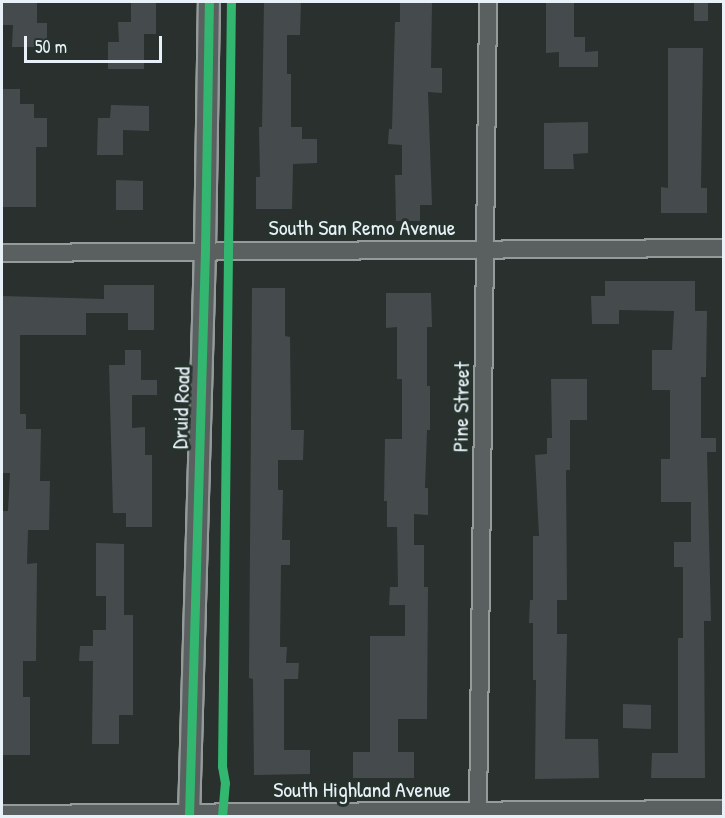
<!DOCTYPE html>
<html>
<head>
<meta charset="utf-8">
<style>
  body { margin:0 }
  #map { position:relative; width:725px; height:818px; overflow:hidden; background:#29302d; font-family:"Patrick Hand",sans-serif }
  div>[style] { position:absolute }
  .building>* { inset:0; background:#454b4c }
  .roads { filter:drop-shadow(2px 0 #959a9a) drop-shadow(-2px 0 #959a9a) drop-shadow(0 2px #959a9a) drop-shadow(0 -2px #959a9a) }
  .minor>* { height:16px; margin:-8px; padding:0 8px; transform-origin:8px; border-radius:8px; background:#5a6060 }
  .tertiary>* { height:20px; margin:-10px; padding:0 10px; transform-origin:10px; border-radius:10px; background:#5a6060 }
  .cycleway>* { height:9px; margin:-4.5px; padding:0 4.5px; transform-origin:4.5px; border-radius:4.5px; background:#33b770 }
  span { translate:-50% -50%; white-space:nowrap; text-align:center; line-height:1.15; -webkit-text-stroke:6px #26332d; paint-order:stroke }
  .street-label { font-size:22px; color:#e8f1f8 }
  .frame { position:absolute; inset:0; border:3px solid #e8f1f8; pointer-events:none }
  .scale { position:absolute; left:24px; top:36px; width:138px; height:27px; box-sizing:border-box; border:3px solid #e8f1f8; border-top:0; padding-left:8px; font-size:18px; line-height:21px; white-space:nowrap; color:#e8f1f8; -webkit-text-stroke:4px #26332d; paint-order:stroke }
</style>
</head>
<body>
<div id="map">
  <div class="building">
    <div style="clip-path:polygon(2px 2px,37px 2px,37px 23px,47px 23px,47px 47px,12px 47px,13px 25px,2px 25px)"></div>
    <div style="clip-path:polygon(131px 2px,156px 2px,156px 34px,144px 34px,144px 69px,108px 69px,108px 42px,119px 42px,118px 22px,131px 22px)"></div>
    <div style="clip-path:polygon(264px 2px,301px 2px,300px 35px,287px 35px,287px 74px,291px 74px,291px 127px,302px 127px,302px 139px,317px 139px,317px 163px,293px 164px,292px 209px,256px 209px,256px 177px,260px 177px,259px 127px,262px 127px)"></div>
    <div style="clip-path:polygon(400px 2px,432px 2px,431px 68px,442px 68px,442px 93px,428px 92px,432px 205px,420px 205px,420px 221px,396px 221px,395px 175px,402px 175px,402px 145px,388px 144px,389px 129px,392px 129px,395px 22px,400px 22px)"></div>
    <div style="clip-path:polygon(546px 2px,574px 2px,574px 37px,585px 37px,585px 52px,598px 51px,598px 67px,559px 67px,559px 52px,546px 53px)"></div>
    <div style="clip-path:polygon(694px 2px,708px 2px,708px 21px,694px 21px)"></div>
    <div style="clip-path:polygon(668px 48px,703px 48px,701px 188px,707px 188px,707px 213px,661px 213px,661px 187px,668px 188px)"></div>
    <div style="clip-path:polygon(2px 89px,20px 89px,20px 104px,34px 104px,34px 118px,47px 118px,47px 147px,36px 147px,36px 207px,2px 207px)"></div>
    <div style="clip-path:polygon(111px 105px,149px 106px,149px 131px,123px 130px,123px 155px,97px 155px,98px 118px,110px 118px)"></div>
    <div style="clip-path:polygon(588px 122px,588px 153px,573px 154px,574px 169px,544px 169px,544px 123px)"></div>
    <div style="clip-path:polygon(116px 180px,143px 181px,143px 210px,116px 210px)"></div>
    <div style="clip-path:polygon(605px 281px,695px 281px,695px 311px,707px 311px,706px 377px,701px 377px,701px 438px,716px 438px,716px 452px,707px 452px,711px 621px,704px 621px,705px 778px,651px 778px,652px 753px,678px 753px,678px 638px,683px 638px,683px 567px,674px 567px,674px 542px,691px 542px,691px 502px,661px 502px,661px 459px,670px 459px,670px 390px,652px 390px,652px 350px,672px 350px,674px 311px,619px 310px,619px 324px,592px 324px,591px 296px,605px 296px)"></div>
    <div style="clip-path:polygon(104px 285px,154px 285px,154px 330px,128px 330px,128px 313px,86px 313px,86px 335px,20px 335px,20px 414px,26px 414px,26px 429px,41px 429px,40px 481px,50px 481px,49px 530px,28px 530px,27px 564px,37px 563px,36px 661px,23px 661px,23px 697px,30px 697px,30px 755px,2px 755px,2px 511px,8px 511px,10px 473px,2px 473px,2px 296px,104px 299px)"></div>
    <div style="clip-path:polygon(252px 288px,285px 288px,285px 336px,290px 337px,291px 430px,304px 430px,303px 460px,278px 460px,278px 490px,283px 490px,282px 540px,290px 540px,290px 565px,281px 565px,280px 647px,287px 647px,286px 663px,299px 663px,298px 679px,284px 679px,284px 750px,310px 750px,310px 774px,254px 775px,253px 679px,249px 678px)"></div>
    <div style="clip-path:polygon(386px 293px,431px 293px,432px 327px,427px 327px,427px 386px,430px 386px,430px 430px,427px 430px,425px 488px,428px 488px,428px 515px,414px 514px,414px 545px,424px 545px,424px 587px,428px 587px,427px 719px,398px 719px,398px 752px,414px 752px,414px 778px,353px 778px,353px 752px,370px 752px,370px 636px,405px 636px,405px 605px,389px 605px,390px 587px,398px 587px,397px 527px,387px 527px,387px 501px,384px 501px,385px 439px,402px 439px,402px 379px,397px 379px,397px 327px,386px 328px)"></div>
    <div style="clip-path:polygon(125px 350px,141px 350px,141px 380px,157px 380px,157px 395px,132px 395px,132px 428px,145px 427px,145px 455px,152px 455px,152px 527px,126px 527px,126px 513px,113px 513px,109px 365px,125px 365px)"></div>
    <div style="clip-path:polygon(551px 379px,587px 379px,587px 420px,570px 420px,570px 470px,566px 470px,567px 600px,557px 600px,557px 634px,567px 634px,565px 739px,598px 739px,599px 778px,535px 779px,536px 680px,533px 680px,533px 623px,529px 623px,530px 600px,533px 600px,533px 536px,539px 536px,535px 455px,547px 454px,547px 438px,552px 438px)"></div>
    <div style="clip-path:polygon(96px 543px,124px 544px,124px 615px,133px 615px,133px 715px,119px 715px,119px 744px,92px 744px,93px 661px,79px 661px,80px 646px,93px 646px,93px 630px,106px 630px,106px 596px,96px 596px)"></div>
    <div style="clip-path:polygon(623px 704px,651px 705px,651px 729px,623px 728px)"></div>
  </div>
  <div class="roads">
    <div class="minor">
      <div style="left:2px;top:253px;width:722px;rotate:-0.4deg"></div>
      <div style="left:478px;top:813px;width:811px;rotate:-89.29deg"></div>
    </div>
    <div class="tertiary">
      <div style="left:2px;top:816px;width:722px;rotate:-0.4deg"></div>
      <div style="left:189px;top:816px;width:565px;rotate:-88.38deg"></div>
      <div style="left:205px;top:251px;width:249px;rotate:-89.1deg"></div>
    </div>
  </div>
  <div class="cycleway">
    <div style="left:189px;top:816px;width:565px;rotate:-88.38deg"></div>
    <div style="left:205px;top:251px;width:249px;rotate:-89.1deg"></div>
    <div style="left:222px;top:816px;width:33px;rotate:-85deg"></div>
    <div style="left:225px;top:783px;width:17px;rotate:-100deg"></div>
    <div style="left:222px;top:766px;width:764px;rotate:-89.33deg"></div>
  </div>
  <div class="street-label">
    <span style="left:362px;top:228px">South San Remo Avenue</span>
    <span style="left:461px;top:407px;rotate:-89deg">Pine Street</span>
    <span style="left:181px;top:408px;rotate:-88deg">Druid Road</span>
    <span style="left:362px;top:790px">South Highland Avenue</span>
  </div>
  <div class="frame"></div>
  <div class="scale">50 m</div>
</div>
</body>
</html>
